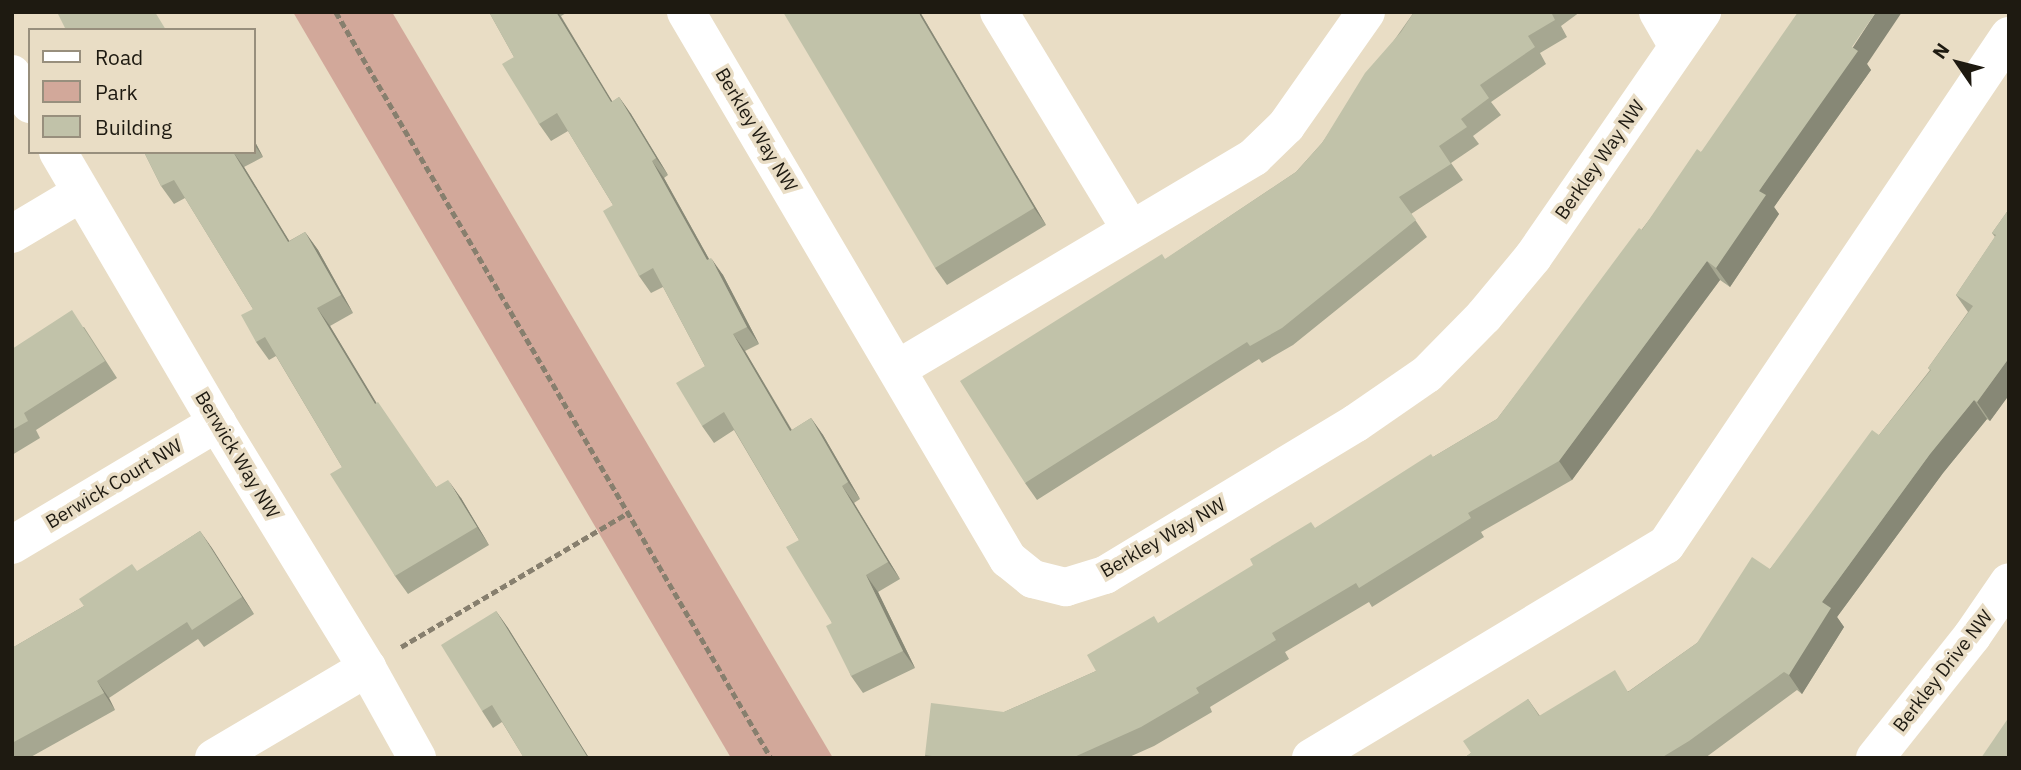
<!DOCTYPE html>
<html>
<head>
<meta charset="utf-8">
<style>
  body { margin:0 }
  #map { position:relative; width:2021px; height:770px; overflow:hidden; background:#e9ddc5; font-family:"IBM Plex Sans",sans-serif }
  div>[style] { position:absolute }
  .green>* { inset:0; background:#d2a89a }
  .path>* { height:4.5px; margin-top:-2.25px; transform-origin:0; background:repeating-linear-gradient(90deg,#877f6e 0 7px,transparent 0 10.5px) }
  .minor>* { height:38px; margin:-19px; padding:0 19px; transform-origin:19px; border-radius:19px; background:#fff }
  .wall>* { inset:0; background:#a6a791 }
  .shaded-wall>* { inset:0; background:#878876 }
  .building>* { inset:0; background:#c1c2a9 }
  span { translate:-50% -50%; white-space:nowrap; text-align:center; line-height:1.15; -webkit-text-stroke:7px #e9ddc5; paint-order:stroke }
  .street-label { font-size:19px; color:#1e1a11 }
  .frame { position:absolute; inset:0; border:14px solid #1e1a11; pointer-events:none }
  .legend { position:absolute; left:28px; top:28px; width:228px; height:126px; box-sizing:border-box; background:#e9ddc5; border:2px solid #988f7d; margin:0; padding:9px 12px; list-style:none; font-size:21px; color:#1e1a11 }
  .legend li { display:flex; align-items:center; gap:14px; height:35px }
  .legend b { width:35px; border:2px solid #988f7d }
  .north { position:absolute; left:1923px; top:28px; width:70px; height:70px; -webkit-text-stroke:5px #e9ddc5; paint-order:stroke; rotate:305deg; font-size:19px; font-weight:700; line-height:28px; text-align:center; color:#1e1a11 }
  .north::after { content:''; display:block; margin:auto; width:24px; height:32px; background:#1e1a11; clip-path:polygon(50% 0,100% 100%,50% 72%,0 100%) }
</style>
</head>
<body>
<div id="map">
  <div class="green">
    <div style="clip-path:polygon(293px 12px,392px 12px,833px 758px,731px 758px)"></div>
  </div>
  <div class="path">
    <div style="left:336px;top:12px;width:864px;rotate:59.75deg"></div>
    <div style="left:401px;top:647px;width:265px;rotate:-30.6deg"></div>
  </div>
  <div class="minor">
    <div style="left:686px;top:12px;width:635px;rotate:59.52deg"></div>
    <div style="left:1008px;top:559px;width:32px;rotate:39deg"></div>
    <div style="left:1033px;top:579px;width:34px;rotate:14deg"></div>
    <div style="left:1066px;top:587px;width:41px;rotate:-17.1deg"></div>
    <div style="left:1105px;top:575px;width:293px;rotate:-31.2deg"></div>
    <div style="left:1356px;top:423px;width:86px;rotate:-34.6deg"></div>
    <div style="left:1427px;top:374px;width:81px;rotate:-45.5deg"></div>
    <div style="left:1484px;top:316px;width:77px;rotate:-50.3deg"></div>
    <div style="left:1533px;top:257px;width:298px;rotate:-55.4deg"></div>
    <div style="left:999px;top:12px;width:253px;rotate:58.8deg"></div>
    <div style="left:1658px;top:12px;width:39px;rotate:60deg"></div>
    <div style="left:12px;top:74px;width:35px;rotate:59deg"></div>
    <div style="left:58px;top:152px;width:314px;rotate:59.6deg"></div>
    <div style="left:217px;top:423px;width:287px;rotate:58.5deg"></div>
    <div style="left:367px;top:668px;width:103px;rotate:60.9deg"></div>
    <div style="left:12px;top:234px;width:80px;rotate:-30.7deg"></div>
    <div style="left:899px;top:368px;width:413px;rotate:-30.7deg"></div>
    <div style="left:1254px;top:157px;width:45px;rotate:-44.1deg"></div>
    <div style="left:1286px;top:126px;width:139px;rotate:-54.9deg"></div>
    <div style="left:12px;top:545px;width:239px;rotate:-30.8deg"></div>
    <div style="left:214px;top:758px;width:178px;rotate:-30.5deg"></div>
    <div style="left:1311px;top:758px;width:414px;rotate:-31deg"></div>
    <div style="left:1666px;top:545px;width:614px;rotate:-56.03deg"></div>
    <div style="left:1875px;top:758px;width:156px;rotate:-51.5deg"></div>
    <div style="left:1972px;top:636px;width:65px;rotate:-55.6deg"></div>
  </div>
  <div class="wall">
    <div style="clip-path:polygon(489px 12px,568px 12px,561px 16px,612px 102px,619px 97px,631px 114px,668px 175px,664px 178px,709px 259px,723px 275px,759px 344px,745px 351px,792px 430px,811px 418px,823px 435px,860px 499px,854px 503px,900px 579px,878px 592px,915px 668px,863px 693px,851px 676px,832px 623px,799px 540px,734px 430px,714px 443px,702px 426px,705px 366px,663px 287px,651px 293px,639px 276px,613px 205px,568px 131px,551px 141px,539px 124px,514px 57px)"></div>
    <div style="clip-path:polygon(920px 12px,1046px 225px,947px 285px,935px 268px)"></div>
    <div style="clip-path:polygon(1414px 12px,1580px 12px,1561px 26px,1567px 37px,1540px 53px,1546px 64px,1491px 102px,1501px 115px,1473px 136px,1479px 144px,1451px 163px,1463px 180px,1411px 214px,1427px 237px,1293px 345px,1262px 363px,1259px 359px,1037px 500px,1025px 483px,1166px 259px,1296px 172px,1322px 143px)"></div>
    <div style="clip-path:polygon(1867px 64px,1871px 70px,1774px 207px,1779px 214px,1730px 287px,1720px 280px,1572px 480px,1481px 532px,1484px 537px,1372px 607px,1369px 602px,1285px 652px,1289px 659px,1210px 707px,1212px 712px,1154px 746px,1127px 758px,926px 758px,925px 755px,1004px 712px,1096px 671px,1159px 623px,1433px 457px,1497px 419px,1701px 152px)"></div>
    <div style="clip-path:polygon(254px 140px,263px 157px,244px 167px,289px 241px,305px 232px,318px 250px,353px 313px,330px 326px,376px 403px,436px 487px,461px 498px,489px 545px,408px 594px,395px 576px,342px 467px,276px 356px,269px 360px,256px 342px,253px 309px,185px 198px,174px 204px,161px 186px,144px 152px,254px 152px)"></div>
    <div style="clip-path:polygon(2009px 209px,2009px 395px,1990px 421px,1987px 419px,1943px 473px,1837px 617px,1844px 627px,1802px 694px,1797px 690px,1705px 758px,1464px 758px,1471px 753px,1528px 699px,1540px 716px,1629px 691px,1697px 643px,1770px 569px,1879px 435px,1930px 370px,1928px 368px,1968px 312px,1956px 295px,1995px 237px,1992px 233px)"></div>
    <div style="clip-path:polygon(84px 327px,117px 378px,36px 430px,40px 438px,12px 455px,12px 349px)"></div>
    <div style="clip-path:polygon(200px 531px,254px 614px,204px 647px,198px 639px,109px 698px,115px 710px,29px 758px,12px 758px,12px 648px,84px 606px)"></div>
    <div style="clip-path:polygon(496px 611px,508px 628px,589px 758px,524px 758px,502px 722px,493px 728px,482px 711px)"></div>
  </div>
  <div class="shaded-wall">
    <div style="clip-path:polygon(556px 12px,558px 12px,623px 119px,611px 102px)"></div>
    <div style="clip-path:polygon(918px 12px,920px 12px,1046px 225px,1034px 208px)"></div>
    <div style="clip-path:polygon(1876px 12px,1902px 12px,1867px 64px,1871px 70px,1774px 207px,1779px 214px,1730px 287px,1716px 268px,1759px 191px)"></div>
    <div style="clip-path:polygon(619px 97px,631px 114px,668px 175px,656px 158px)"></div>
    <div style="clip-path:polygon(254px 140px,263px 157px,254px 144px)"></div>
    <div style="clip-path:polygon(233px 152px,244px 167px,301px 260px,288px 242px)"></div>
    <div style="clip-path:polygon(652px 161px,664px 178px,719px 277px,707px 260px)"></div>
    <div style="clip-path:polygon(305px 232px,318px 250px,353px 313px,341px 295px)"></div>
    <div style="clip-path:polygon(711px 258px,723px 275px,759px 344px,747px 327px)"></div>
    <div style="clip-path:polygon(1707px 261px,1720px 280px,1572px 480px,1559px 461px)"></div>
    <div style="clip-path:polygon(317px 308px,330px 326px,388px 422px,375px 404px)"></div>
    <div style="clip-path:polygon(733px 334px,745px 351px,802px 448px,790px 431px)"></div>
    <div style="clip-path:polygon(2009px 358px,2009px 395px,1990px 421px,1977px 402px)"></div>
    <div style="clip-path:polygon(1974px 400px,1987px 419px,1943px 473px,1837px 617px,1844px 627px,1802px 694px,1789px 675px,1822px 602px,1930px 454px)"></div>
    <div style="clip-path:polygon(811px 418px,823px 435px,860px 499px,848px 482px)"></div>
    <div style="clip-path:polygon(448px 480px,461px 498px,489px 545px,477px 527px)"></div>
    <div style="clip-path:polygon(842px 486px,854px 503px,900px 579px,888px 562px)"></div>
    <div style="clip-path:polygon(200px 531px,212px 548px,254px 614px,242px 597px)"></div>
    <div style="clip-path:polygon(866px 575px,878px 592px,915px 668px,903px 651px)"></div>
    <div style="clip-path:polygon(496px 611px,508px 628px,589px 758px,588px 758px)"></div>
    <div style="clip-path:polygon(97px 681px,109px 698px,115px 710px,104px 693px)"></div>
  </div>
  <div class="building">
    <div style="clip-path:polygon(57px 12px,155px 12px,166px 30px,66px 30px)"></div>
    <div style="clip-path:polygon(489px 12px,556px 12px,611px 102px,619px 97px,656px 158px,652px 161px,707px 260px,711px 258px,747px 327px,733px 334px,790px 431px,811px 418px,848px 482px,842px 486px,888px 562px,866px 575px,903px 651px,851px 676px,826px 626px,832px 623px,786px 547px,799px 540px,724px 412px,702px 426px,676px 383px,705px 366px,653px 268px,639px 276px,603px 211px,613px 205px,557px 113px,539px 124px,502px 64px,514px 57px)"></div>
    <div style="clip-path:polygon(783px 12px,918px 12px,1034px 208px,935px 268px)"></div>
    <div style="clip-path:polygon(1414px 12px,1551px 12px,1555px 20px,1528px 36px,1535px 47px,1480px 85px,1489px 98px,1461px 119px,1467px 127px,1439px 146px,1451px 164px,1399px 197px,1416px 220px,1282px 328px,1250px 346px,1247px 342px,1025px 483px,960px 381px,1162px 254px,1165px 259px,1296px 172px,1322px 143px,1365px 73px,1401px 32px)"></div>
    <div style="clip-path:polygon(1798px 12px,1876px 12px,1852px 47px,1858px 51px,1759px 191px,1766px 195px,1716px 268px,1707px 261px,1559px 461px,1468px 513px,1471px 518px,1359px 588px,1356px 583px,1272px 633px,1276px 640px,1196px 688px,1199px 693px,1141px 727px,1072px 758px,945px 758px,925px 755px,931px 703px,1004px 712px,1096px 671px,1087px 655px,1154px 616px,1158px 623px,1253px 565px,1250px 559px,1311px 522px,1315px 528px,1431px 454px,1433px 457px,1497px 419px,1639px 228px,1642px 230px,1697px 149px,1701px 152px)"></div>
    <div style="clip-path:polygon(144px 152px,233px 152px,288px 242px,305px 232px,341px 295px,317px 308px,375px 404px,378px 402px,436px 487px,448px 480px,477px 527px,395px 576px,330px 474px,342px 467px,265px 337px,256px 342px,241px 315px,253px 309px,174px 180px,161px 186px)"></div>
    <div style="clip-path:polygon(2009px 209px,2009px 358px,1977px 402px,1974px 400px,1930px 454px,1822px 602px,1831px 608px,1789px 675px,1784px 672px,1689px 741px,1661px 758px,1464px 758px,1471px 753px,1463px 741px,1528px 699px,1539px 716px,1615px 670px,1628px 692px,1697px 643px,1752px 557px,1770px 569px,1872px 430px,1879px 435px,1931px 370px,1928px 368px,1973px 306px,1956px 295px,1996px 235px,1992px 233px)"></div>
    <div style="clip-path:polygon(72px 310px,105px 361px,24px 413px,28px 421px,12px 430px,12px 349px)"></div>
    <div style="clip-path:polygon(200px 531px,242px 597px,192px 630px,187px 622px,97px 681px,104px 693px,12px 743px,12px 648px,84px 606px,79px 599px,132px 564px,137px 571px)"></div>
    <div style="clip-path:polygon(496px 611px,588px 758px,524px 758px,492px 705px,482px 711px,441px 645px)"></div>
    <div style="clip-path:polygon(2009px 717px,2009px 758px,1981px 758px)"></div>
  </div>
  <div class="street-label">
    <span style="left:756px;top:130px;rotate:59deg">Berkley Way NW</span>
    <span style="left:1600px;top:160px;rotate:-55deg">Berkley Way NW</span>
    <span style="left:237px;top:455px;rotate:59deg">Berwick Way NW</span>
    <span style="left:114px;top:484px;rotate:-31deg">Berwick Court NW</span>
    <span style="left:1163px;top:538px;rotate:-30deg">Berkley Way NW</span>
    <span style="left:1943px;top:671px;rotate:-52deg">Berkley Drive NW</span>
  </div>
  <div class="frame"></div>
  <ul class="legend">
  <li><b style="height:9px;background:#fff"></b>Road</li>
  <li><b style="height:19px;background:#d2a89a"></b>Park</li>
  <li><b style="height:19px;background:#c1c2a9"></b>Building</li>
  </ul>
  <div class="north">N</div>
</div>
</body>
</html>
